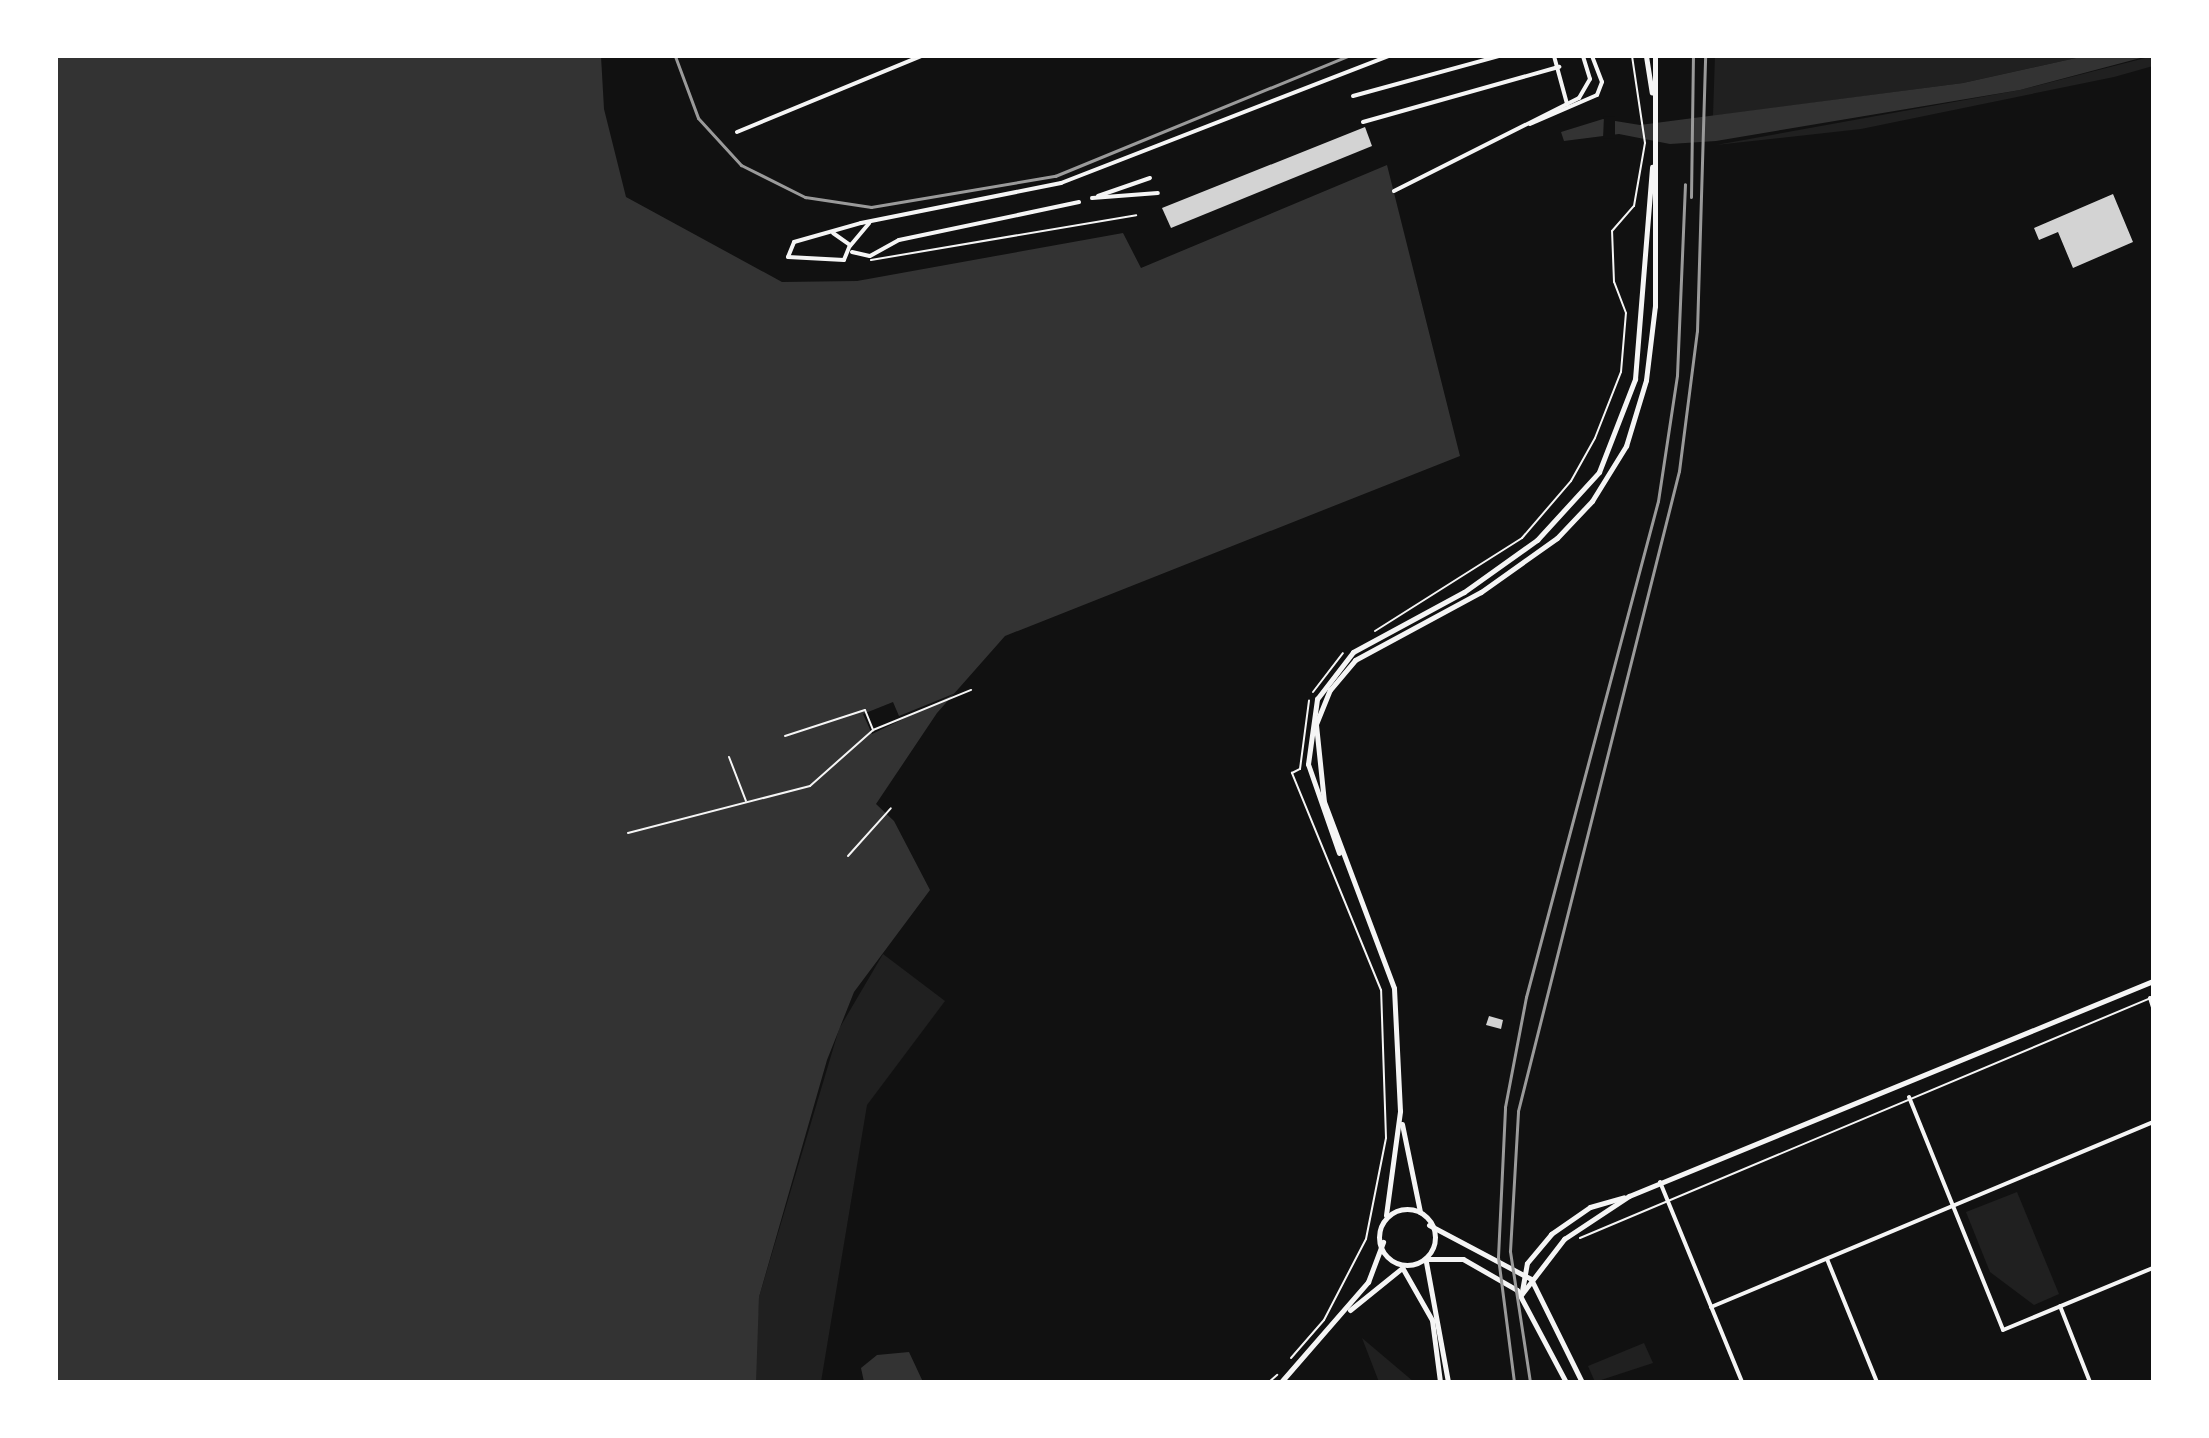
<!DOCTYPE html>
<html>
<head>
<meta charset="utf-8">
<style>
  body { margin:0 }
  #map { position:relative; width:2209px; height:1438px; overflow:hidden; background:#111; font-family:Manrope,sans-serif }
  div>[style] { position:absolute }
  .green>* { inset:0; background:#202020 }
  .water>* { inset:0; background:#333 }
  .pier>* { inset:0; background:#111 }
  .building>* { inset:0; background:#d3d3d3 }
  .path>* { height:2px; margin:-1px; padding:0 1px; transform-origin:1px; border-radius:1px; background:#f5f5f5 }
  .service>* { height:2px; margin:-1px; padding:0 1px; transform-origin:1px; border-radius:1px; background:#f5f5f5 }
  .minor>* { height:4px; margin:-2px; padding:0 2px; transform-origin:2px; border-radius:2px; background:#f5f5f5 }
  .tertiary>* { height:5px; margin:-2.5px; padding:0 2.5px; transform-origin:2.5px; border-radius:2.5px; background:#f5f5f5 }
  .secondary>* { height:5px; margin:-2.5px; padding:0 2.5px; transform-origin:2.5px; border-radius:2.5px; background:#f5f5f5 }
  .secondary>.ring { margin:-2.5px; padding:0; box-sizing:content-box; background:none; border:5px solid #f5f5f5; border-radius:50% }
  .rail>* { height:3px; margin:-1.5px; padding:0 1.5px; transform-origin:1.5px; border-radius:1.5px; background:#9a9a9a }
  span { translate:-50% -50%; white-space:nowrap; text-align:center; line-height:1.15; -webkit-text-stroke:8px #fff; paint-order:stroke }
  .frame { position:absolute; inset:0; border:58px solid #fff; pointer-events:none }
</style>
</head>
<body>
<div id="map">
  <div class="green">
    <div style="clip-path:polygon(1715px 56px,2085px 56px,1963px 83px,1713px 116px)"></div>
    <div style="clip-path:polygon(2153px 56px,2153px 66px,2114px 77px,1861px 129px,1716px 145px,2020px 90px)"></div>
    <div style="clip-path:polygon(883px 954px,945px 1001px,867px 1105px,821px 1382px,754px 1382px,759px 1297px,839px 1029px)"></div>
    <div style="clip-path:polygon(2017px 1192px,2059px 1294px,2034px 1305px,1990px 1272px,1966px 1212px)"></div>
    <div style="clip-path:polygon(1362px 1338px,1414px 1382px,1379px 1382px)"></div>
    <div style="clip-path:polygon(1644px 1343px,1653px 1363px,1595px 1382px,1588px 1366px)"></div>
  </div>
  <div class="water">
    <div style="clip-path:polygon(56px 56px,601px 56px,604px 109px,626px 197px,782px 282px,857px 281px,1123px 233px,1141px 268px,1387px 165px,1460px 456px,1005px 636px,937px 713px,876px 804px,894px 821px,930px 890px,854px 992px,827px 1060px,759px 1297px,756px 1382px,56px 1382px)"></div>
    <div style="clip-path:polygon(2085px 56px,2148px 56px,2020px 90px,1716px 141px,1670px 144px,1619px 134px,1564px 141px,1561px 132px,1603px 119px,1640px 125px,1963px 83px)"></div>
    <div style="clip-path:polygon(909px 1352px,923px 1382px,864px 1382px,861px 1368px,877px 1355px)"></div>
  </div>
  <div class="pier">
    <div style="clip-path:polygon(1604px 116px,1615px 117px,1615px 138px,1603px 139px)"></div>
    <div style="clip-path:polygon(963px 690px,872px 734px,863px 714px,893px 702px,899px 716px)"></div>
  </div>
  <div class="building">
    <div style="clip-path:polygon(1365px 127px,1372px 146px,1171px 228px,1162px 208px)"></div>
    <div style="clip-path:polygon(2113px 194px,2133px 242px,2073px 268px,2058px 232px,2039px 240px,2034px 228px)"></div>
    <div style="clip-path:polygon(1489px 1016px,1503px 1020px,1501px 1029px,1486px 1025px)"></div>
  </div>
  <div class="path">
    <div style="left:1375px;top:631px;width:174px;rotate:-32.3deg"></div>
    <div style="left:1522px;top:538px;width:75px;rotate:-49.3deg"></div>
    <div style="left:1571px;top:481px;width:49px;rotate:-60.8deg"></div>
    <div style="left:1595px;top:438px;width:71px;rotate:-68.5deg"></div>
    <div style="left:1621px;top:372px;width:59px;rotate:-85.2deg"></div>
    <div style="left:1626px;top:313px;width:33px;rotate:-111deg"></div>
    <div style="left:1614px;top:282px;width:51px;rotate:-92.2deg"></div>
    <div style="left:1612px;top:231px;width:33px;rotate:-49deg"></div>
    <div style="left:1634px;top:206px;width:64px;rotate:-80.1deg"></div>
    <div style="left:1645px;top:143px;width:88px;rotate:-98.5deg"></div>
    <div style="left:1313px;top:692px;width:49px;rotate:-52.4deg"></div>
    <div style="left:785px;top:736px;width:84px;rotate:-18deg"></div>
    <div style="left:865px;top:710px;width:22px;rotate:68deg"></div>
    <div style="left:729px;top:757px;width:47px;rotate:68.9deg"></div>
    <div style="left:628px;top:833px;width:188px;rotate:-14.5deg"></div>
    <div style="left:810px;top:786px;width:84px;rotate:-41.6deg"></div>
    <div style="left:873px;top:730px;width:106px;rotate:-22.2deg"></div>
    <div style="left:848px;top:856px;width:64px;rotate:-48.1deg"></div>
    <div style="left:1291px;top:1358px;width:50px;rotate:-49deg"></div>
    <div style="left:1324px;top:1320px;width:91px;rotate:-62.6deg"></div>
    <div style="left:1366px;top:1239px;width:103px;rotate:-78.8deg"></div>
    <div style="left:1386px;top:1138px;width:148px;rotate:-91.9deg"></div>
    <div style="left:1381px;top:990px;width:235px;rotate:-112.3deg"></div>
    <div style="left:1292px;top:773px;width:9px;rotate:-27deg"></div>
    <div style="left:1300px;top:769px;width:69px;rotate:-82.5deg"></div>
    <div style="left:1269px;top:1382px;width:11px;rotate:-41deg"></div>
  </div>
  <div class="service">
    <div style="left:871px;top:260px;width:269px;rotate:-9.6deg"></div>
    <div style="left:1580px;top:1238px;width:622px;rotate:-22.81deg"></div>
  </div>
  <div class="minor">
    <div style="left:1554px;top:56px;width:50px;rotate:74.8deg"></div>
    <div style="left:1353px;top:96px;width:151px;rotate:-15.3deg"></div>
    <div style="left:1363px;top:122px;width:204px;rotate:-15.7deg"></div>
    <div style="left:1530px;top:124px;width:73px;rotate:-23.4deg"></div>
    <div style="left:1597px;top:95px;width:14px;rotate:-69deg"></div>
    <div style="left:1602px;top:82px;width:28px;rotate:-111deg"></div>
    <div style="left:737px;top:132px;width:199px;rotate:-22.4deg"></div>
    <div style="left:1394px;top:191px;width:207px;rotate:-26.7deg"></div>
    <div style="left:1579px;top:98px;width:22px;rotate:-60deg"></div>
    <div style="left:1590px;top:79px;width:24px;rotate:-107deg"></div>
    <div style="left:1098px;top:196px;width:55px;rotate:-19.1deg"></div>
    <div style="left:1092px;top:198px;width:66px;rotate:-4.3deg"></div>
    <div style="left:833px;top:233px;width:21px;rotate:35deg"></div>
    <div style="left:850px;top:245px;width:16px;rotate:112deg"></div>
    <div style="left:844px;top:260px;width:56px;rotate:-176.9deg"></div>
    <div style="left:788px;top:257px;width:16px;rotate:-68deg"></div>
    <div style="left:794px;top:242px;width:70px;rotate:-15.8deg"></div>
    <div style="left:861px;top:223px;width:204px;rotate:-11.3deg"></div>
    <div style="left:1061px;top:183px;width:351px;rotate:-21.2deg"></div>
    <div style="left:850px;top:246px;width:30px;rotate:-50deg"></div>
    <div style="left:852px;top:252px;width:18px;rotate:13deg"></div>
    <div style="left:870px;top:256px;width:33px;rotate:-29deg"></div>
    <div style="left:899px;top:240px;width:184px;rotate:-11.9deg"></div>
    <div style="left:2150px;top:998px;width:9px;rotate:72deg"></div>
    <div style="left:1909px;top:1097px;width:251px;rotate:68deg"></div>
    <div style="left:2003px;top:1330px;width:162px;rotate:-22.5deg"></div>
    <div style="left:1660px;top:1182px;width:216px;rotate:67.7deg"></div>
    <div style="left:1827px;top:1259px;width:133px;rotate:67.9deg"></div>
    <div style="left:2060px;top:1306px;width:82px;rotate:68.5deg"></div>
    <div style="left:1711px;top:1307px;width:479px;rotate:-22.7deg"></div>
  </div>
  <div class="tertiary">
    <div style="left:1350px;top:1310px;width:67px;rotate:-38.9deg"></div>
    <div style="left:1281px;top:1382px;width:133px;rotate:-49deg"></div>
    <div style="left:1368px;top:1282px;width:43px;rotate:-69.4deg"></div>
  </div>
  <div class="secondary">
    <div style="left:1646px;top:56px;width:37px;rotate:81deg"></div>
    <div style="left:1339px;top:853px;width:94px;rotate:-109.2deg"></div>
    <div style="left:1308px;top:764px;width:66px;rotate:-82.1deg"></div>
    <div style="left:1317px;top:699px;width:59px;rotate:-52.5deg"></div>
    <div style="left:1353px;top:652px;width:126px;rotate:-28.4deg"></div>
    <div style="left:1464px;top:592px;width:90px;rotate:-35.5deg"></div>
    <div style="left:1537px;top:540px;width:92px;rotate:-47.6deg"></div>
    <div style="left:1599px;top:472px;width:100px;rotate:-68.8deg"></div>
    <div style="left:1635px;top:379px;width:213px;rotate:-85.4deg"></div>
    <div style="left:1402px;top:1124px;width:90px;rotate:78.4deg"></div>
    <div class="ring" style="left:1379px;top:1209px;width:51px;height:51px"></div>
    <div style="left:1386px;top:1215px;width:105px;rotate:-82.3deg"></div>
    <div style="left:1400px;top:1111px;width:123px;rotate:-92.8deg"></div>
    <div style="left:1394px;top:988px;width:199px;rotate:-110.6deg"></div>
    <div style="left:1324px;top:802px;width:78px;rotate:-95.9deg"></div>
    <div style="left:1316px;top:724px;width:37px;rotate:-68deg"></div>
    <div style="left:1330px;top:690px;width:39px;rotate:-50deg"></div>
    <div style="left:1355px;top:660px;width:143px;rotate:-28.4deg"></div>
    <div style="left:1481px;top:592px;width:93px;rotate:-35.4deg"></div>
    <div style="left:1557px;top:538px;width:51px;rotate:-46.6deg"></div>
    <div style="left:1592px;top:501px;width:65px;rotate:-58.3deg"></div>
    <div style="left:1626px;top:446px;width:69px;rotate:-73.1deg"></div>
    <div style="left:1646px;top:380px;width:75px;rotate:-83.1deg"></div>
    <div style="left:1655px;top:306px;width:250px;rotate:-90deg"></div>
    <div style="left:1429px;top:1225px;width:115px;rotate:27.9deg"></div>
    <div style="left:1531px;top:1279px;width:115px;rotate:63.7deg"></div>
    <div style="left:1427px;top:1259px;width:36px"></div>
    <div style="left:1463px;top:1259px;width:62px;rotate:29.9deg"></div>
    <div style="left:1517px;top:1290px;width:104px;rotate:62deg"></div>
    <div style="left:1426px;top:1262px;width:122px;rotate:79.6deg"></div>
    <div style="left:1403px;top:1269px;width:59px;rotate:60.4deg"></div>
    <div style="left:1432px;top:1320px;width:63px;rotate:82.6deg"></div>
    <div style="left:1522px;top:1291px;width:28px;rotate:-80deg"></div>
    <div style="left:1527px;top:1263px;width:38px;rotate:-50deg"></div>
    <div style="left:1551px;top:1234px;width:47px;rotate:-34.7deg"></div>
    <div style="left:1590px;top:1207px;width:35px;rotate:-16deg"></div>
    <div style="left:1521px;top:1295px;width:71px;rotate:-52.5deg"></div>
    <div style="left:1564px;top:1239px;width:78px;rotate:-33.5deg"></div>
    <div style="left:1629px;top:1196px;width:566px;rotate:-22.31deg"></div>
  </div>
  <div class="rail">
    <div style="left:675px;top:56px;width:66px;rotate:69.6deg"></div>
    <div style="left:698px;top:118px;width:64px;rotate:47.5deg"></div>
    <div style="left:741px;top:165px;width:72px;rotate:26.6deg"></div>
    <div style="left:805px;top:197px;width:67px;rotate:8.6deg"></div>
    <div style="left:871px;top:207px;width:187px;rotate:-9.6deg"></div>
    <div style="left:1055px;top:176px;width:316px;rotate:-22.3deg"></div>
    <div style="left:1691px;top:197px;width:141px;rotate:-89.2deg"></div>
    <div style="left:1514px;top:1382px;width:126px;rotate:-97.3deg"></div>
    <div style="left:1498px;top:1257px;width:150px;rotate:-87.3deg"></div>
    <div style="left:1505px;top:1107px;width:112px;rotate:-79.2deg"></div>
    <div style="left:1526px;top:997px;width:513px;rotate:-75.1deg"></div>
    <div style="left:1658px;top:501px;width:127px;rotate:-81.4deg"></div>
    <div style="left:1677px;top:375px;width:191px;rotate:-87.6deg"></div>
    <div style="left:1530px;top:1382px;width:133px;rotate:-98.7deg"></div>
    <div style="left:1510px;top:1251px;width:140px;rotate:-86.7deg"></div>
    <div style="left:1518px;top:1111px;width:660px;rotate:-75.88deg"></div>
    <div style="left:1679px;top:471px;width:141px;rotate:-82.7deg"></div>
    <div style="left:1697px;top:331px;width:275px;rotate:-88.3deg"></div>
  </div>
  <div class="frame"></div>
</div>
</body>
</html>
